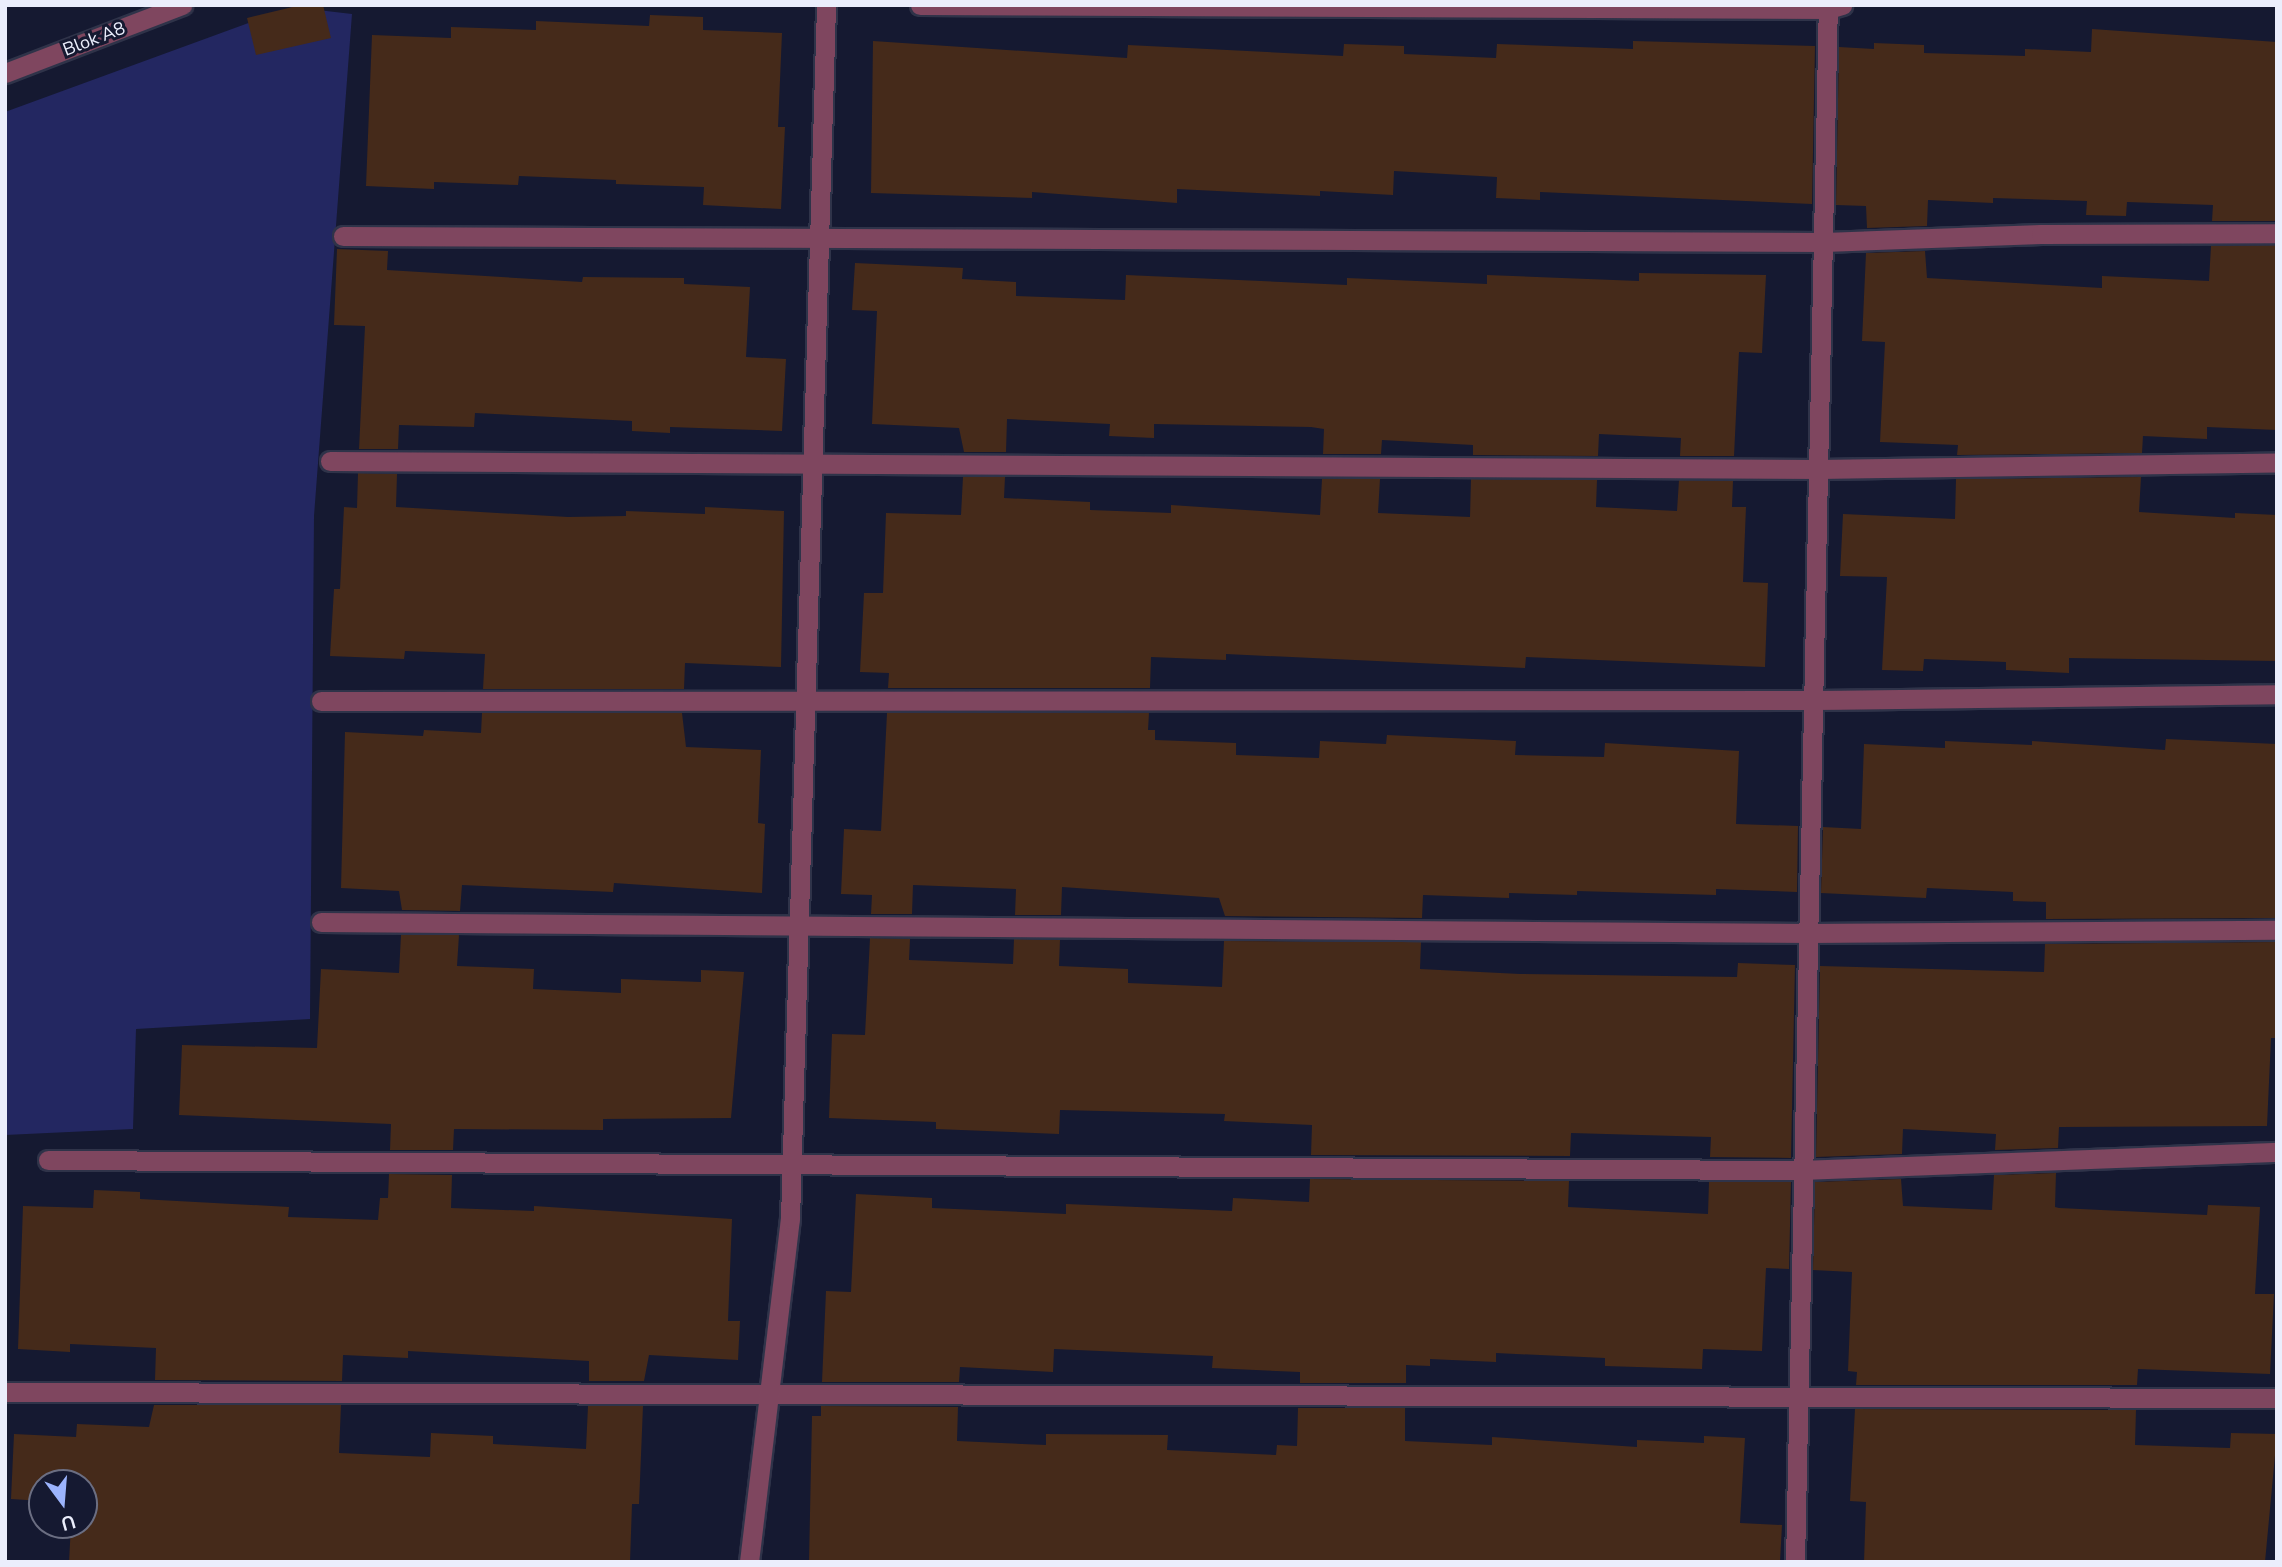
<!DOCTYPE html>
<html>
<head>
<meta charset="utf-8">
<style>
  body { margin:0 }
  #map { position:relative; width:2282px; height:1567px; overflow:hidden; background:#151931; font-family:"Nunito Sans",sans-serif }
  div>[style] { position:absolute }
  .green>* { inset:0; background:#232761 }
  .building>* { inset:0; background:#452a1a }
  .roads { filter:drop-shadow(2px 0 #2f3349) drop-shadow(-2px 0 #2f3349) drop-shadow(0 2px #2f3349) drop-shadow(0 -2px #2f3349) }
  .minor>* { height:19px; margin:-9.5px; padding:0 9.5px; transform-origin:9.5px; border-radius:9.5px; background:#7f465f }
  span { translate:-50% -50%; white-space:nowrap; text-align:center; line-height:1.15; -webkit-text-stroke:6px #151931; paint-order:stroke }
  .street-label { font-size:18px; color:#ebeefc }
  .frame { position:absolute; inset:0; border:7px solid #ebeefc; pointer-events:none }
  .north { position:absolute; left:28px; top:1469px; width:70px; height:70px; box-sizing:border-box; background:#151931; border:2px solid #6b6e82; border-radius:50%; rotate:164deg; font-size:19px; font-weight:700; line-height:28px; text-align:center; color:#ebeefc }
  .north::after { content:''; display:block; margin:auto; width:24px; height:32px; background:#9cb4fd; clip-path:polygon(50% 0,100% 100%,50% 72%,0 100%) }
</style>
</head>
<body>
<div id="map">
  <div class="green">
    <div style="clip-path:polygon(292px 7px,352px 14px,314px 516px,310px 1019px,136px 1029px,133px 1129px,5px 1135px,5px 112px)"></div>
  </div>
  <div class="building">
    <div style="clip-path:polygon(301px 5px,323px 5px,331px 38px,256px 55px,247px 18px)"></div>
    <div style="clip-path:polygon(650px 15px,703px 17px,703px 30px,782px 33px,778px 127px,785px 127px,781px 209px,703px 205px,704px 187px,616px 184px,616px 180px,519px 176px,518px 185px,434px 182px,434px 189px,366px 186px,372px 35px,451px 38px,451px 27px,536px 30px,536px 21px,649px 26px)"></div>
    <div style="clip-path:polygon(2092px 29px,2277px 42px,2277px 221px,2212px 221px,2213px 205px,2127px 202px,2126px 216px,2086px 215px,2087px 201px,1993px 198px,1993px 203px,1928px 200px,1927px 226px,1867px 228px,1866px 206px,1836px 205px,1839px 47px,1874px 49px,1874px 43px,1924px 45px,1924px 53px,2025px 56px,2025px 49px,2091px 52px)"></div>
    <div style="clip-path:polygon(873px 41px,1127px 58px,1128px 45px,1343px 56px,1344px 44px,1404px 46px,1404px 54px,1496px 58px,1497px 44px,1633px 49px,1633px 41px,1815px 46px,1812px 204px,1540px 192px,1540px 200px,1496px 198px,1497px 177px,1394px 171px,1393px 195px,1320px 191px,1320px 196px,1177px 189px,1177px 203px,1032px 192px,1032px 198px,871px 193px)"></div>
    <div style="clip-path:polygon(2277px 245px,2277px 430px,2207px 427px,2207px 439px,2143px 436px,2142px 453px,1957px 455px,1958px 445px,1880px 442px,1885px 342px,1862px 341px,1866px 253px,1925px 251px,1927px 278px,2102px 288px,2102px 276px,2209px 281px,2211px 246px)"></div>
    <div style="clip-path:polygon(337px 249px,388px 251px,387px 270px,582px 282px,583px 277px,684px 278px,684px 284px,750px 287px,746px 357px,786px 359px,782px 431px,670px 427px,670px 433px,632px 431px,632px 421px,475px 413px,474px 427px,399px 425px,398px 449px,359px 449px,365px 326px,334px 325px)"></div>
    <div style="clip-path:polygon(855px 263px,963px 268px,962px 279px,1016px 282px,1016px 296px,1125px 300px,1126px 275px,1347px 285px,1347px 278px,1487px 284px,1487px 275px,1639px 281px,1639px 273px,1766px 275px,1762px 353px,1739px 352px,1734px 456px,1680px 456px,1681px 438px,1599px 434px,1598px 456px,1473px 455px,1473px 445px,1382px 440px,1381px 454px,1323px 454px,1324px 429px,1311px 427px,1154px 424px,1154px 438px,1109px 436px,1110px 424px,1007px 419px,1006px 452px,964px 452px,959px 428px,872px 424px,877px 311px,852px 310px)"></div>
    <div style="clip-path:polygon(358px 473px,397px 474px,396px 507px,568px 517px,626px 516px,626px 511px,705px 514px,705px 507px,784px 511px,781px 667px,685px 663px,684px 689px,483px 689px,485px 654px,405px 651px,404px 659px,330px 656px,334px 589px,340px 589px,344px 507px,357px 508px)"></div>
    <div style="clip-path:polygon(963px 477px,1005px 477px,1004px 498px,1090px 502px,1090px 510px,1171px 513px,1171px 505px,1320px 515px,1322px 479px,1380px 479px,1378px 513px,1470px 517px,1471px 479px,1597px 480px,1596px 507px,1677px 511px,1679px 480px,1733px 481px,1732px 507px,1746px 507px,1743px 582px,1768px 583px,1765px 667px,1526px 657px,1525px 668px,1226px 654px,1226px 660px,1151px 657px,1150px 688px,888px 688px,889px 673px,860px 672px,864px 593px,883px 593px,886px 513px,961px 515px)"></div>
    <div style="clip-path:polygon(2141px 477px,2139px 512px,2235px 518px,2235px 513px,2277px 515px,2277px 661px,2069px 658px,2069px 673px,2006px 670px,2006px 662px,1924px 659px,1923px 671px,1882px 670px,1887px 577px,1840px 576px,1843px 514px,1955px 519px,1956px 479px)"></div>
    <div style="clip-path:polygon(482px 713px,682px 713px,686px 747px,761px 750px,758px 823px,765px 824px,762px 893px,614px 883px,613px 892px,462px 885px,460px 911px,402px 910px,399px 891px,341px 888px,345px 732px,423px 736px,424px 730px,481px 733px)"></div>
    <div style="clip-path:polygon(887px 713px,1149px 713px,1148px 730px,1155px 730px,1155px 740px,1236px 743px,1236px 755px,1319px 758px,1320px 741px,1386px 744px,1387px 735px,1516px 741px,1515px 755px,1604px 757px,1605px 743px,1739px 751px,1736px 824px,1798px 826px,1797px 892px,1716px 889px,1716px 895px,1577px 891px,1577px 895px,1509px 893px,1509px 898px,1423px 895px,1422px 918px,1225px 916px,1219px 898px,1062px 887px,1061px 915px,1015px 915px,1016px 889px,913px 885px,912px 914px,871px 914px,872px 895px,841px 894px,844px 829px,881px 831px)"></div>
    <div style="clip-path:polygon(2166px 739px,2277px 744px,2277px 918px,2046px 919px,2046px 902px,2013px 901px,2013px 892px,1927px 888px,1926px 898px,1821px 893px,1823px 827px,1861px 829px,1864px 744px,1945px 748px,1945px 741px,2032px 745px,2032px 741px,2165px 750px)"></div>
    <div style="clip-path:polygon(401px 935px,459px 935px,457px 966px,534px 969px,533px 989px,621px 993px,621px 979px,701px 982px,701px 970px,744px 972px,731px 1118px,603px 1119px,603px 1130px,454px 1129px,453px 1150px,390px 1150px,391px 1124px,179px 1115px,182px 1045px,317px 1048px,321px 969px,399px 973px)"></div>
    <div style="clip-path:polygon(870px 938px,910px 939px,909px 960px,1013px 964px,1014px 939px,1060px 940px,1059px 966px,1128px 969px,1128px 983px,1222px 987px,1224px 941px,1421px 942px,1420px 969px,1520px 974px,1737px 977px,1738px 963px,1795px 965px,1791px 1158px,1710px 1157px,1711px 1137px,1571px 1133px,1570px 1156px,1311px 1155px,1312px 1125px,1224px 1121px,1225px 1114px,1060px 1110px,1059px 1134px,936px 1129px,936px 1122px,829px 1118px,832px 1034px,865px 1035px)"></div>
    <div style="clip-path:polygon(2277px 942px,2277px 1038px,2271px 1038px,2267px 1126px,2059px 1127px,2058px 1148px,1995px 1150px,1996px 1134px,1903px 1129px,1902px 1154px,1816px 1157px,1820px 966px,2044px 972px,2045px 944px)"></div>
    <div style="clip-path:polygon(2056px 1173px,2055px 1207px,2059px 1208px,2207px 1215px,2208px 1205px,2260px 1207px,2255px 1294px,2274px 1294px,2270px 1374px,2138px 1369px,2137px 1385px,1856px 1385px,1857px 1372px,1848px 1371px,1852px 1272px,1813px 1270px,1815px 1182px,1901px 1179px,1903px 1206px,1992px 1210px,1994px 1175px)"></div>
    <div style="clip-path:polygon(389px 1174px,452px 1175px,451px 1208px,534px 1211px,534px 1206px,732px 1219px,728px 1321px,740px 1321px,738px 1360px,649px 1355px,644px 1381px,589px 1381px,589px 1361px,408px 1351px,408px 1358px,343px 1355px,342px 1381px,155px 1380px,156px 1348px,70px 1344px,70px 1352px,18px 1349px,23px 1206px,93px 1208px,94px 1190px,140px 1192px,140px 1199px,289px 1207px,288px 1217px,378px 1220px,380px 1198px,388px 1198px)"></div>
    <div style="clip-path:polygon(1310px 1179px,1569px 1181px,1568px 1207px,1708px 1214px,1709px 1182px,1791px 1182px,1789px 1269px,1766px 1268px,1762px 1351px,1703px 1349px,1702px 1369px,1605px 1366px,1605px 1358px,1496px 1353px,1496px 1362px,1430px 1359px,1430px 1366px,1406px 1365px,1406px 1383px,1300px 1383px,1300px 1372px,1212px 1368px,1213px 1356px,1054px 1349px,1053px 1372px,960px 1367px,959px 1382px,822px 1382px,826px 1291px,851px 1292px,856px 1194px,932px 1198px,932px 1208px,1066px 1214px,1066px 1204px,1232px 1211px,1233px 1198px,1309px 1202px)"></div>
    <div style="clip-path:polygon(154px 1405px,341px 1405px,339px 1453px,430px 1457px,431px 1433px,493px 1436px,493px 1444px,586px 1449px,588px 1406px,643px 1406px,639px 1504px,632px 1504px,630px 1562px,69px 1562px,71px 1525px,84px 1525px,84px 1483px,42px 1483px,42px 1501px,11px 1499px,14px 1434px,76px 1437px,77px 1424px,149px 1427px)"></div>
    <div style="clip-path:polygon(821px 1406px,958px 1407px,957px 1441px,1046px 1445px,1046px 1434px,1168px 1435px,1167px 1450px,1276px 1455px,1277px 1445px,1297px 1446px,1298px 1408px,1405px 1408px,1405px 1441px,1492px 1445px,1492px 1437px,1637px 1447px,1637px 1440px,1704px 1443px,1704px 1436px,1745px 1438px,1740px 1523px,1782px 1525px,1780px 1562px,809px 1562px,812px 1416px,821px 1416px)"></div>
    <div style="clip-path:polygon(1855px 1409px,2136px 1410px,2135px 1445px,2230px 1448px,2231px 1433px,2277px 1434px,2265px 1562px,1864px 1562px,1866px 1502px,1850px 1501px)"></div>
  </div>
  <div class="roads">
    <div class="minor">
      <div style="left:920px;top:5px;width:908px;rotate:0.25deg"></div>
      <div style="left:1828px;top:9px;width:15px;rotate:-16deg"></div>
      <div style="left:5px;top:73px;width:190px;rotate:-21deg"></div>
      <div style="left:343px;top:236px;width:1481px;rotate:0.23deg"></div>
      <div style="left:1824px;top:242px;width:217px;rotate:-2.1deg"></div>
      <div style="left:2041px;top:234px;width:236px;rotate:-0.2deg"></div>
      <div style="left:330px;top:461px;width:1489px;rotate:0.31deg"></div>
      <div style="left:1819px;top:469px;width:458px;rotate:-0.8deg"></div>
      <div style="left:321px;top:701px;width:1493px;rotate:-0.04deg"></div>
      <div style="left:1814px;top:700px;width:463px;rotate:-0.7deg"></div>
      <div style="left:321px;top:922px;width:1488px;rotate:0.42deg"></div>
      <div style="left:1809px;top:933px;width:468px;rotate:-0.4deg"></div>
      <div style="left:48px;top:1160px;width:1756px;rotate:0.33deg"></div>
      <div style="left:1804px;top:1170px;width:473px;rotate:-2.2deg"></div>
      <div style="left:5px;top:1392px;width:2272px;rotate:0.15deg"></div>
      <div style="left:749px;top:1562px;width:345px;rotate:-83.2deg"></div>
      <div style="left:790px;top:1219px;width:1215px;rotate:-88.3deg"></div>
      <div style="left:1795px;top:1562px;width:1557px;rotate:-88.79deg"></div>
    </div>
  </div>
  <div class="street-label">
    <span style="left:94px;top:39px;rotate:-21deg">Blok A8</span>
  </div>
  <div class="frame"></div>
  <div class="north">U</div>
</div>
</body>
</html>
